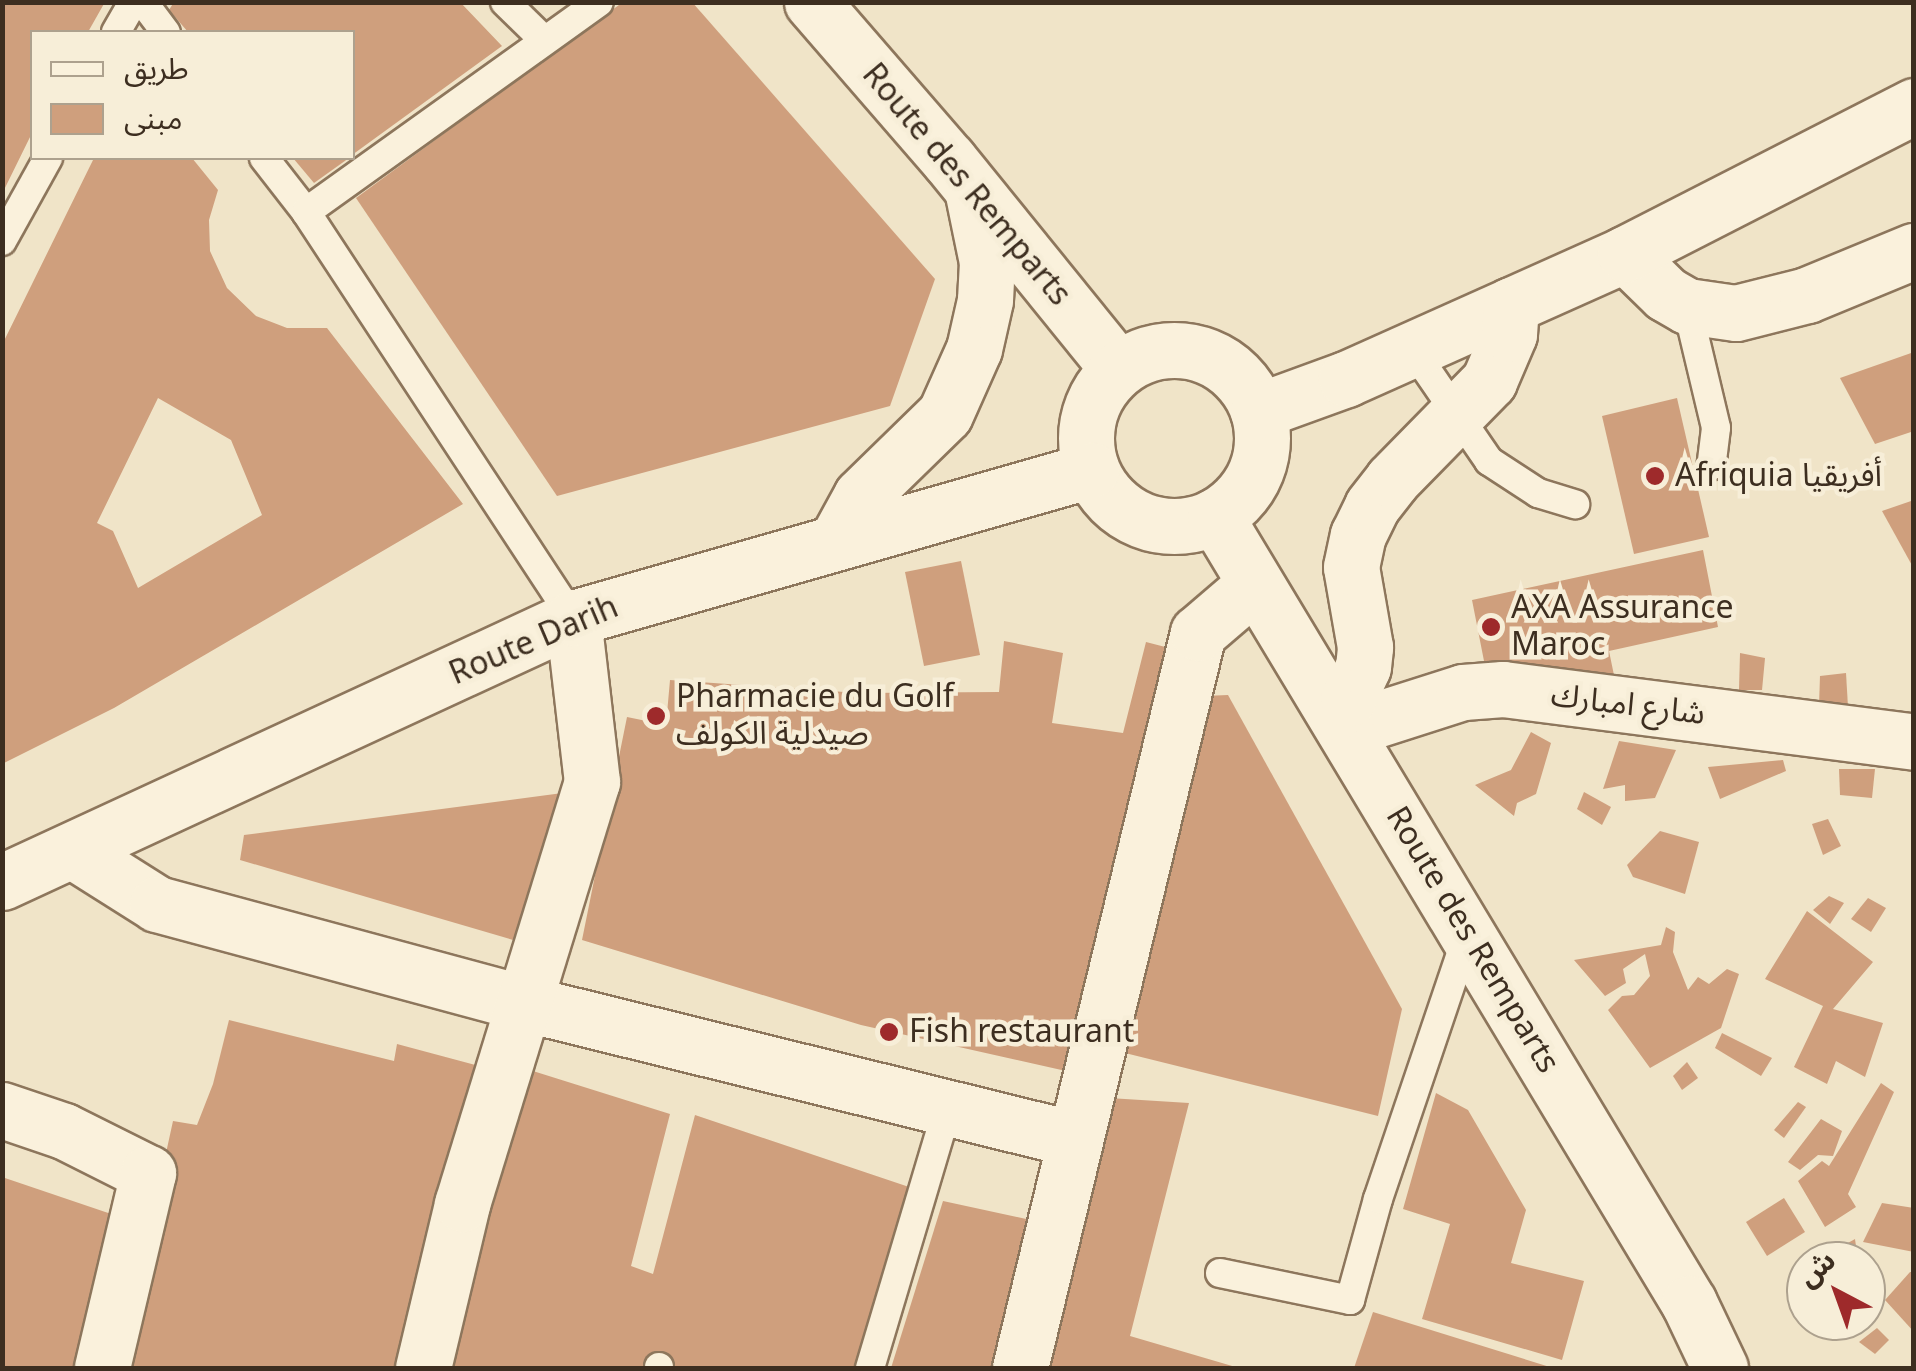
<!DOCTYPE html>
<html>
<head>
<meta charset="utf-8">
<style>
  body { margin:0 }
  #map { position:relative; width:1916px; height:1371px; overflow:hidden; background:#f0e4c8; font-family:Georgia,"Noto Sans Arabic",serif }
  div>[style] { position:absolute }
  .building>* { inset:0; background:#cf9f7d }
  .roads { filter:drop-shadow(2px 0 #8d765c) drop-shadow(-2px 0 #8d765c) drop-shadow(0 2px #8d765c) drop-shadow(0 -2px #8d765c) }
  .lane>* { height:28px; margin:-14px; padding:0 14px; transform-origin:14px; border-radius:14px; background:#faf1dc }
  .street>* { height:55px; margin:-27.5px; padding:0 27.5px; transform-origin:27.5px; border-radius:27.5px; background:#faf1dc }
  .secondary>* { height:55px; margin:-27.5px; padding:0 27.5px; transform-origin:27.5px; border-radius:27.5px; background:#faf1dc }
  .secondary>.ring { margin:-27.5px; padding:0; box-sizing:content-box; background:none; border:55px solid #faf1dc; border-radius:50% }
  .dots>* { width:28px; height:28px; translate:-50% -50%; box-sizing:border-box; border:5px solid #f7eed8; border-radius:50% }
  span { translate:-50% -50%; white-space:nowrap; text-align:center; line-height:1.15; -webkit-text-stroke:9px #f7eed8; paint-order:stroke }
  .street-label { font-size:32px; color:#3d2e20 }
  .poi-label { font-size:32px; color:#3d2e20 }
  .left { translate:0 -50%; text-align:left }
  .frame { position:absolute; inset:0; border:5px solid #3d2e20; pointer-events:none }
  .legend { position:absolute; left:30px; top:30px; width:325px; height:130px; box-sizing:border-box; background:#f7eed8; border:2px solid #ada18e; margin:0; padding:12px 18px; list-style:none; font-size:30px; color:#3d2e20 }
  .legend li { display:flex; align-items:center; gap:20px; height:50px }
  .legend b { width:50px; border:2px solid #ada18e }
  .north { position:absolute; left:1786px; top:1241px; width:100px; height:100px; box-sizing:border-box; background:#f7eed8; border:2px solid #ada18e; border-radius:50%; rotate:319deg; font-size:28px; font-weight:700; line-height:40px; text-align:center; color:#3d2e20 }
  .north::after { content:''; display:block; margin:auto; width:35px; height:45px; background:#9e2a2b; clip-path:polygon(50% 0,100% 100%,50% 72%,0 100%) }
</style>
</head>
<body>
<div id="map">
  <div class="building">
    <div style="clip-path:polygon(2px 2px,105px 2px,88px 32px,32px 32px,32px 133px,2px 194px)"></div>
    <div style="clip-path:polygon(174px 2px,460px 2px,502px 46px,352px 155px,352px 32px,188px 32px,169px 10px)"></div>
    <div style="clip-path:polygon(623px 2px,692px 2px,935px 279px,890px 406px,557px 496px,356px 198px)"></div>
    <div style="clip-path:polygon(evenodd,94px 158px,192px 158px,218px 190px,209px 220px,210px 251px,227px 288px,256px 316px,287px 328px,327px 328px,463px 504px,114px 708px,2px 764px,2px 345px,94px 158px,158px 398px,231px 440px,262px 515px,138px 588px,113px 531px,97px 523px,158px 398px)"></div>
    <div style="clip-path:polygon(293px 158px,349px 158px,314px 183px)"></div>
    <div style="clip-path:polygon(1914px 352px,1914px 431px,1875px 444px,1840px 378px)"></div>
    <div style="clip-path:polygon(1677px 398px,1709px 537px,1634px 554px,1602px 416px)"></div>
    <div style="clip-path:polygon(1914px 500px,1914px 569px,1882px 511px)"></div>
    <div style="clip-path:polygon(1703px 550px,1718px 627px,1609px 651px,1615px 680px,1484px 661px,1472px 600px)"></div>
    <div style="clip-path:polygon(961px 561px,980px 655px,924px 666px,905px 572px)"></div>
    <div style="clip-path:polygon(1004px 641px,1063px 653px,1052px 723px,1123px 733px,1146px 642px,1173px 649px,1066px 1071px,861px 1025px,582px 940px,627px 717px,666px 725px,670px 680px,859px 693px,999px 692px)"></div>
    <div style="clip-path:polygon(1740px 653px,1765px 658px,1762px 690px,1739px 690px)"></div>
    <div style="clip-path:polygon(1846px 673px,1848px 707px,1819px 706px,1820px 676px)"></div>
    <div style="clip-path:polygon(1228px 695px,1402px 1009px,1378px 1116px,1125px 1053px,1204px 696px)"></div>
    <div style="clip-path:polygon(1531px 732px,1551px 743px,1536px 794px,1517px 803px,1514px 816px,1475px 785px,1511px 770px)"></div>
    <div style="clip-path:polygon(1619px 741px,1676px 750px,1655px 798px,1625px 801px,1625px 785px,1603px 789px)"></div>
    <div style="clip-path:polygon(1783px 760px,1786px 771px,1720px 799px,1708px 767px)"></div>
    <div style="clip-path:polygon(1839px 769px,1875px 769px,1872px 798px,1840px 795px)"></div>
    <div style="clip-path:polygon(570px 792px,534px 946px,240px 860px,244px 835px)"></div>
    <div style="clip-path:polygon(1584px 792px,1611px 807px,1602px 825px,1577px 809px)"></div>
    <div style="clip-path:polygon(1828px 819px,1841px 846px,1823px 855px,1812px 824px)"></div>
    <div style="clip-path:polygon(1660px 831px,1699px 842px,1685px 894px,1633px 877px,1627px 865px)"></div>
    <div style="clip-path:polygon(1829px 896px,1844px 903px,1830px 924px,1813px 910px)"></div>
    <div style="clip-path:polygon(1868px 898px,1886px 908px,1871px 932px,1851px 919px)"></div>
    <div style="clip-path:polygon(1807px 911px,1873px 962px,1833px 1009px,1883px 1023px,1865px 1077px,1836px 1061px,1827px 1084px,1794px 1067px,1823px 1006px,1765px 979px)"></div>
    <div style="clip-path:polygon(1666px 927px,1675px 932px,1673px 952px,1688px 990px,1698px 977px,1709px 984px,1727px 969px,1739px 974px,1721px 1028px,1650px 1068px,1608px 1010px,1622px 996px,1634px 995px,1650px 976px,1645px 954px,1623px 969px,1626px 983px,1605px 996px,1574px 960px,1661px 945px)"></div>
    <div style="clip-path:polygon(229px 1020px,394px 1061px,397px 1044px,494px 1070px,401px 1368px,119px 1368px,173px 1121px,197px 1125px,213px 1084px)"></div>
    <div style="clip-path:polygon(1722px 1033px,1772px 1058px,1761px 1076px,1715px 1048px)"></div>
    <div style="clip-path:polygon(1687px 1062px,1698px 1078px,1682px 1090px,1673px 1076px)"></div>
    <div style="clip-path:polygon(517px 1066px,670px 1114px,631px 1266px,653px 1274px,695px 1115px,915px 1189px,857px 1368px,434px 1368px)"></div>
    <div style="clip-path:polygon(1881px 1083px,1894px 1092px,1848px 1194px,1856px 1207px,1825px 1227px,1798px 1181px,1822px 1161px,1829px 1166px)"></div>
    <div style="clip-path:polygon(1436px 1093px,1468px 1110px,1526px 1210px,1511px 1263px,1584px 1281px,1562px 1360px,1422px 1319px,1450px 1224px,1403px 1209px)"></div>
    <div style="clip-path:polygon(1109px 1098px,1189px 1103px,1130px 1336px,1239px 1368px,1044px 1368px)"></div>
    <div style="clip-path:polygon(1798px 1102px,1806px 1107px,1784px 1138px,1774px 1130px)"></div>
    <div style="clip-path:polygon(1821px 1119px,1842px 1131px,1833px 1156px,1818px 1155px,1800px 1170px,1788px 1162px)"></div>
    <div style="clip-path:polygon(2px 1177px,123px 1218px,85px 1368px,2px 1368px)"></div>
    <div style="clip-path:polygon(1784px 1198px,1805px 1232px,1767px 1256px,1746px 1222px)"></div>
    <div style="clip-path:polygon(943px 1201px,1040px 1222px,1000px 1368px,891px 1368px)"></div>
    <div style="clip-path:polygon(1882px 1203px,1914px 1208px,1914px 1252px,1863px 1242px)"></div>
    <div style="clip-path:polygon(1855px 1239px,1858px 1261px,1816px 1261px)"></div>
    <div style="clip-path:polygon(1806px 1266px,1806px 1299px,1793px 1273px)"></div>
    <div style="clip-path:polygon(1910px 1272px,1914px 1272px,1914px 1332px,1885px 1300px)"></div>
    <div style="clip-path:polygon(1373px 1312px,1553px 1368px,1354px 1368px)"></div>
    <div style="clip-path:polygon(1877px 1328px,1889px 1340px,1875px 1354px,1859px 1342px)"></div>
  </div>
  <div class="roads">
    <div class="lane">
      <div style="left:143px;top:2px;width:38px;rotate:53deg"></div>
      <div style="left:505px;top:2px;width:54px;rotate:44.3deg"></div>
      <div style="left:116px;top:32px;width:34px;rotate:-60deg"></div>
      <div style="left:264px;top:158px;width:68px;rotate:52.1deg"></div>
      <div style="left:306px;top:212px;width:486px;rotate:56.7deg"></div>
      <div style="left:306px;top:212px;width:360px;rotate:-35.6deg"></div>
      <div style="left:2px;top:241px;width:95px;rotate:-61deg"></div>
      <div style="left:1687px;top:306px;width:125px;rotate:76.6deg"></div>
      <div style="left:1716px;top:428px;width:38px;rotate:97deg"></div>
      <div style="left:1413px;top:350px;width:135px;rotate:55.6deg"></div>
      <div style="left:1489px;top:461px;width:59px;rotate:33.1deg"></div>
      <div style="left:1538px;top:493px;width:39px;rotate:17deg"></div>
      <div style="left:1220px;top:1273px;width:133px;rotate:11.7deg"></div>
      <div style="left:1350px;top:1300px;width:105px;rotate:-74.5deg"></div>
      <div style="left:1378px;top:1199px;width:278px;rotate:-71.3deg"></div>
      <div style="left:659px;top:1368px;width:1px;rotate:-90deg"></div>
      <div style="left:870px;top:1368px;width:272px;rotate:-73.4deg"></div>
    </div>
    <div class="street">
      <div style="left:1347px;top:729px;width:122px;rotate:-17.7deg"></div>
      <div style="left:1463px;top:692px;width:40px;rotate:-4.3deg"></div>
      <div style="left:1503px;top:689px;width:414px;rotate:7.3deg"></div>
      <div style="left:73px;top:851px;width:99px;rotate:32.2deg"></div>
      <div style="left:157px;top:904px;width:383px;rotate:15.1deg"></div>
      <div style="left:527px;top:1004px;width:563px;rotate:13.86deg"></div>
      <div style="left:2px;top:1110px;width:65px;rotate:18.7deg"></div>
      <div style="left:64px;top:1131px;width:94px;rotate:26.6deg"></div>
      <div style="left:148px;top:1173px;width:200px;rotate:103.3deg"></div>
      <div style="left:423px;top:1368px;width:169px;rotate:-76.6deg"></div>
      <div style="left:462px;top:1204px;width:442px;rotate:-72.9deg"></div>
      <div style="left:592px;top:782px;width:165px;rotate:-96.6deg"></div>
      <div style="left:1020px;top:1368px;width:756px;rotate:-76.39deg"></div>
      <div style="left:1198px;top:633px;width:74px;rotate:-40.6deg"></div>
    </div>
    <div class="secondary">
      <div style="left:812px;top:2px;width:209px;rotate:49.1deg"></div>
      <div style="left:949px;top:160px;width:269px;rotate:51deg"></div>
      <div style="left:1625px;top:254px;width:57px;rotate:44.3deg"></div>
      <div style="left:1666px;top:294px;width:24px;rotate:30deg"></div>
      <div style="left:1687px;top:306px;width:49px;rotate:8.1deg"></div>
      <div style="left:1736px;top:313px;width:73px;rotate:-14.2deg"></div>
      <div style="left:1807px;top:295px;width:116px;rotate:-22.4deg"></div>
      <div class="ring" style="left:1086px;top:350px;width:121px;height:121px"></div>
      <div style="left:1258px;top:411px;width:94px;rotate:-20deg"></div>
      <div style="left:1346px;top:379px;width:306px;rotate:-24.1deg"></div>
      <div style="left:1625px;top:254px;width:325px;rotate:-27.1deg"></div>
      <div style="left:1215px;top:516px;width:919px;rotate:58.94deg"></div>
      <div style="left:1689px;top:1303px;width:72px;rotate:64.5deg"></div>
      <div style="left:837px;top:540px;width:50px;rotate:-61.4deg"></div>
      <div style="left:861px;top:496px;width:117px;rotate:-44.3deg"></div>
      <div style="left:945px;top:414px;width:71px;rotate:-66deg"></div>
      <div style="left:974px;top:349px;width:50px;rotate:-77.3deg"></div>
      <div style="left:985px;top:300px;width:38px;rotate:-87deg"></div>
      <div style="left:987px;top:262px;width:69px;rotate:-101.6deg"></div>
      <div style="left:1336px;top:712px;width:18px;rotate:-47deg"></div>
      <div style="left:1348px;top:699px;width:35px;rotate:-65deg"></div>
      <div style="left:1363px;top:667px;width:20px;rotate:-84deg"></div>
      <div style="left:1365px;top:647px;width:81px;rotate:-99.9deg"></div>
      <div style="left:1351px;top:567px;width:33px;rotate:-78deg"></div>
      <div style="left:1358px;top:535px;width:32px;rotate:-64deg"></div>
      <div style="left:1372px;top:506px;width:33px;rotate:-52deg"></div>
      <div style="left:1392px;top:480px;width:139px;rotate:-45.6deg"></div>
      <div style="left:1489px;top:381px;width:51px;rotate:-66.9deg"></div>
      <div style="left:1509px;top:334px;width:29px;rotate:-86deg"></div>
      <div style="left:2px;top:882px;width:629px;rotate:-24.81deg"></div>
      <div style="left:573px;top:618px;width:539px;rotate:-15.95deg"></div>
    </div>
  </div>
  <div class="dots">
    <div style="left:1655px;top:476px;background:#9e2a2b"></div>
    <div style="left:1491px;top:627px;background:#9e2a2b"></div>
    <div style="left:656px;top:716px;background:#9e2a2b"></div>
    <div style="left:889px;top:1032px;background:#9e2a2b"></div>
  </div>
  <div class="street-label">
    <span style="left:966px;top:185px;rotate:50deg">Route des Remparts</span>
    <span style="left:534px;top:641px;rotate:-23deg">Route Darih</span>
    <span style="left:1628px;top:705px;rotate:7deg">شارع امبارك</span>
    <span style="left:1472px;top:940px;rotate:59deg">Route des Remparts</span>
  </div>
  <div class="poi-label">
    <span class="left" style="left:1675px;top:476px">Afriquia أفريقيا</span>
    <span class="left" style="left:1511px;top:627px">AXA Assurance<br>Maroc</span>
    <span class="left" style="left:676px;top:716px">Pharmacie du Golf<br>صيدلية الكولف</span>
    <span class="left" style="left:909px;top:1032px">Fish restaurant</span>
  </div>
  <div class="frame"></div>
  <ul class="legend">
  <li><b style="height:12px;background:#faf1dc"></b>طريق</li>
  <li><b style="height:28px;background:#cf9f7d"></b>مبنى</li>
  </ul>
  <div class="north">ش</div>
</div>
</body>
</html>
